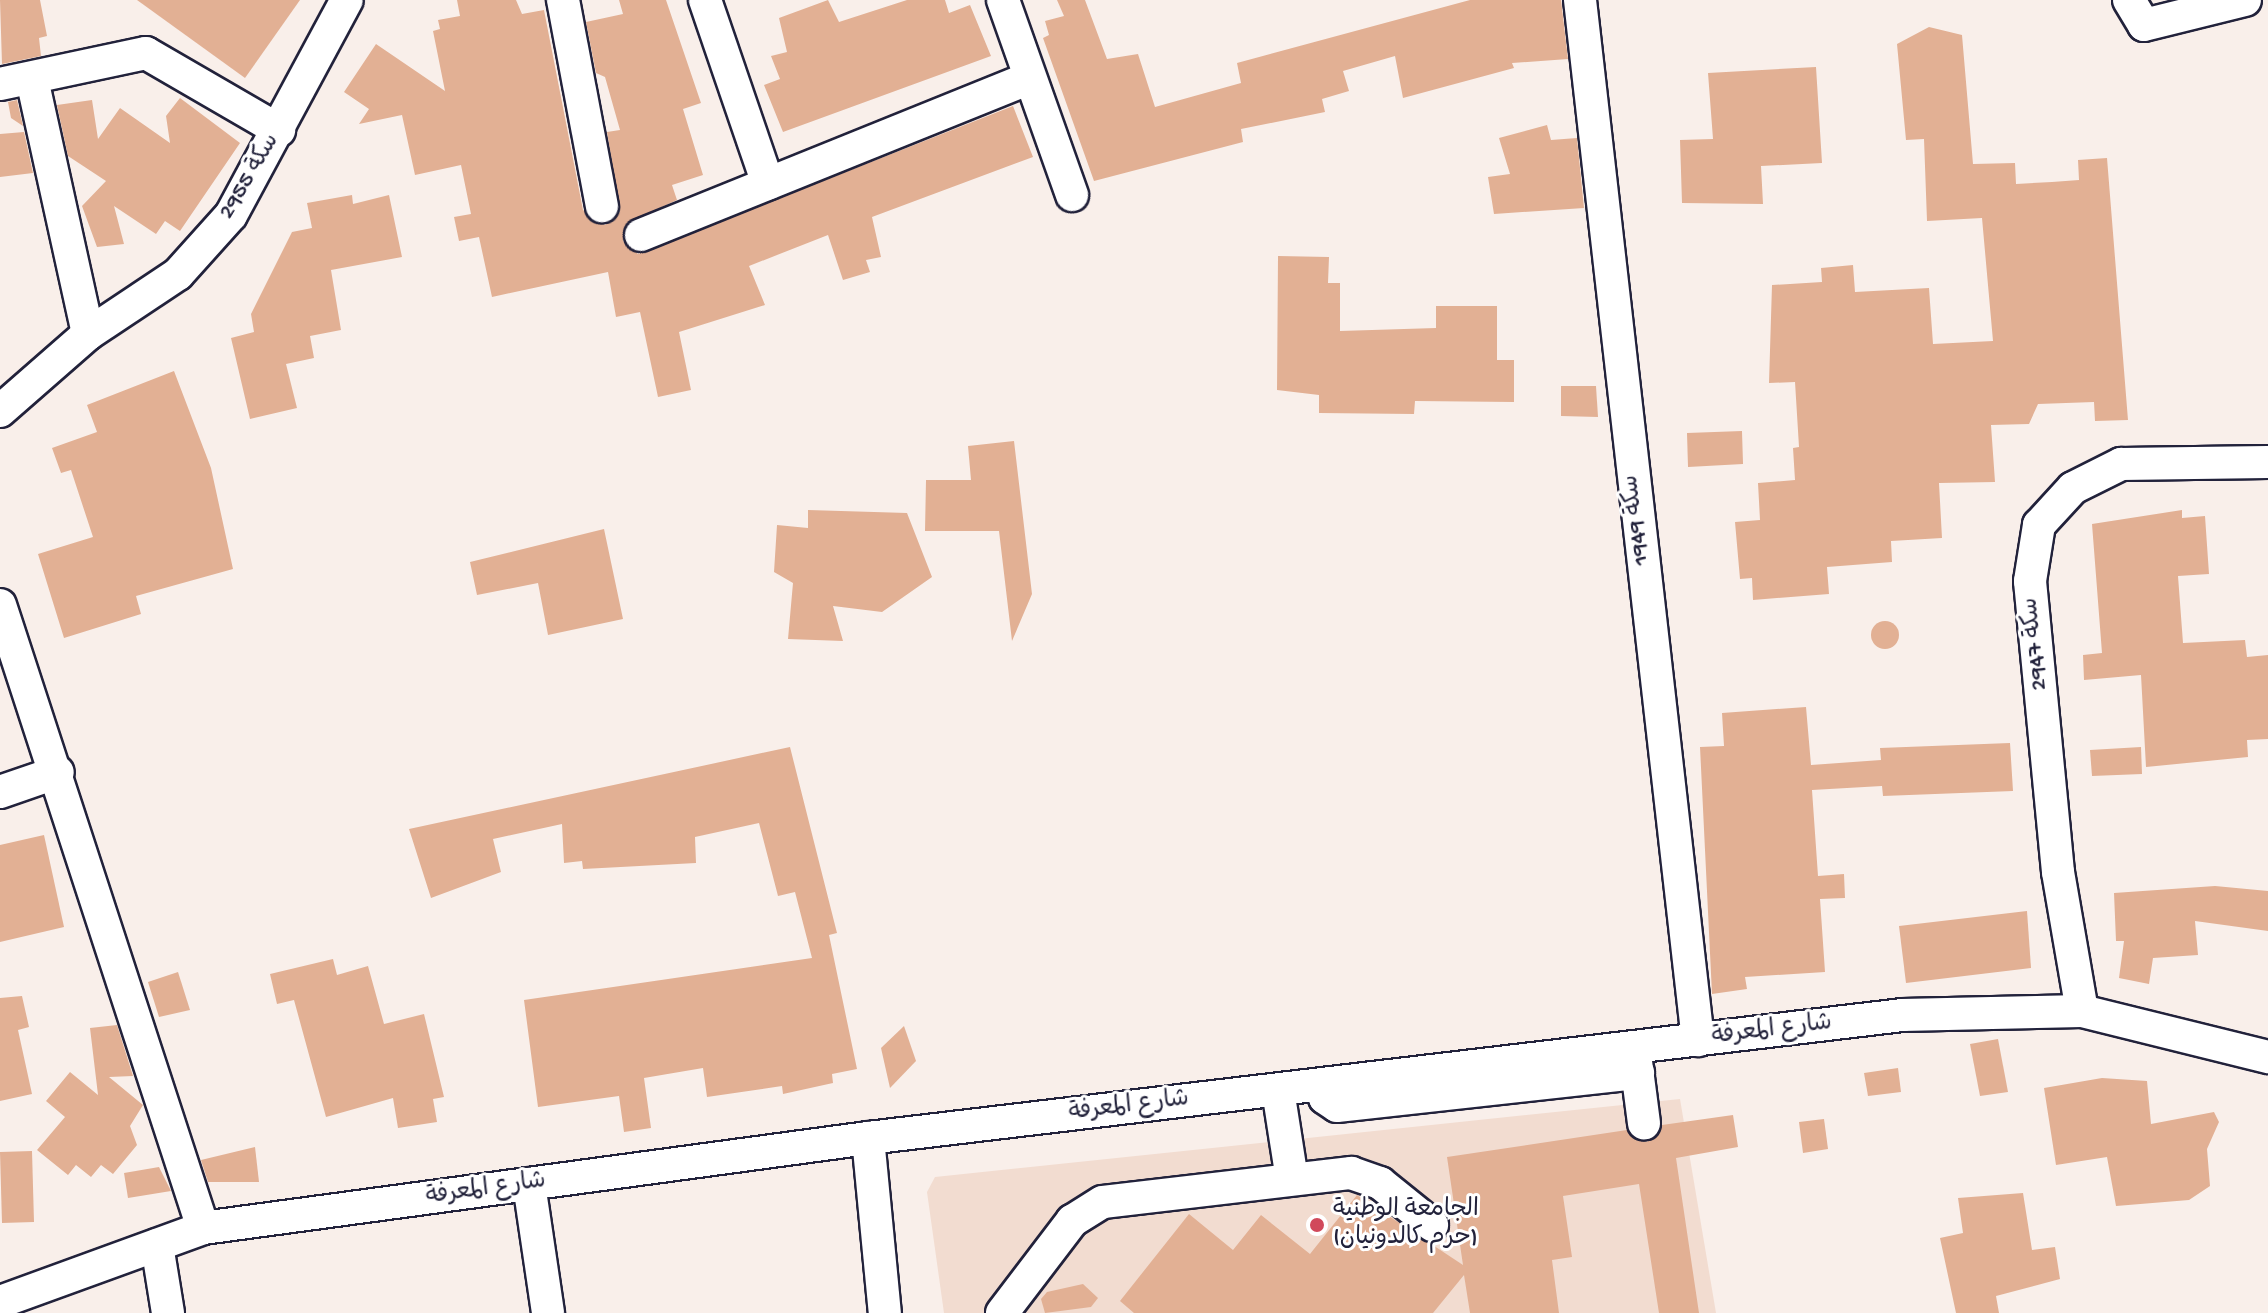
<!DOCTYPE html>
<html>
<head>
<meta charset="utf-8">
<style>
  body { margin:0 }
  #map { position:relative; width:2268px; height:1313px; overflow:hidden; background:#f9efea; font-family:"Gochi Hand","Playpen Sans Arabic",sans-serif }
  div>[style] { position:absolute }
  .built>* { inset:0; background:#f2dcd0 }
  .building>* { inset:0; background:#e2b094 }
  .round { border-radius:50% }
  .roads { filter:drop-shadow(2px 0 #22223b) drop-shadow(-2px 0 #22223b) drop-shadow(0 2px #22223b) drop-shadow(0 -2px #22223b) }
  .minor>* { height:32px; margin:-16px; padding:0 16px; transform-origin:16px; border-radius:16px; background:#fff }
  .dots>* { width:22px; height:22px; translate:-50% -50%; box-sizing:border-box; border:4px solid #fff; border-radius:50% }
  span { translate:-50% -50%; white-space:nowrap; text-align:center; line-height:1.15; -webkit-text-stroke:6px #fff; paint-order:stroke }
  .street-label { font-size:24px; color:#22223b }
  .poi-label { font-size:24px; color:#22223b }
  .left { translate:0 -50%; text-align:left }
</style>
</head>
<body>
<div id="map">
  <div class="built">
    <div style="clip-path:polygon(1680px 1099px,1716px 1313px,944px 1313px,927px 1192px,935px 1177px)"></div>
  </div>
  <div class="building">
    <div style="clip-path:polygon(0 0,40px 0,47px 36px,39px 38px,41px 56px,2px 64px)"></div>
    <div style="clip-path:polygon(137px 0,300px 0,245px 78px)"></div>
    <div style="clip-path:polygon(457px 0,516px 0,522px 14px,544px 10px,583px 210px,605px 225px,620px 212px,607px 132px,620px 130px,605px 77px,596px 73px,586px 22px,623px 14px,619px 0,666px 0,701px 103px,683px 109px,703px 175px,672px 185px,677px 200px,627px 223px,623px 241px,638px 254px,1013px 106px,1033px 157px,872px 217px,881px 257px,866px 260px,870px 272px,843px 280px,828px 235px,749px 266px,765px 305px,679px 332px,691px 390px,658px 397px,640px 312px,616px 317px,608px 272px,492px 297px,479px 237px,459px 241px,454px 217px,471px 214px,461px 165px,415px 175px,402px 115px,359px 124px,369px 109px,344px 92px,376px 44px,445px 91px,433px 31px,440px 29px,438px 20px,460px 16px)"></div>
    <div style="clip-path:polygon(828px 0,839px 22px,907px 0,945px 0,949px 13px,970px 5px,991px 56px,783px 132px,764px 85px,780px 79px,771px 56px,787px 52px,779px 18px)"></div>
    <div style="clip-path:polygon(1057px 0,1085px 0,1107px 59px,1138px 54px,1155px 107px,1241px 83px,1237px 63px,1470px 0,1561px 0,1568px 59px,1512px 63px,1514px 68px,1403px 98px,1395px 56px,1343px 71px,1349px 91px,1322px 99px,1325px 112px,1241px 129px,1243px 142px,1094px 181px,1043px 38px,1049px 35px,1045px 21px,1064px 16px)"></div>
    <div style="clip-path:polygon(1929px 27px,1962px 35px,1973px 164px,2015px 163px,2016px 184px,2052px 182px,2079px 180px,2078px 160px,2107px 158px,2128px 420px,2095px 421px,2094px 402px,2038px 404px,2029px 424px,1991px 425px,1995px 482px,1939px 483px,1942px 538px,1891px 541px,1892px 562px,1827px 567px,1829px 594px,1753px 600px,1752px 578px,1740px 579px,1735px 522px,1760px 520px,1758px 483px,1795px 480px,1793px 448px,1799px 447px,1795px 382px,1769px 383px,1772px 285px,1822px 282px,1821px 268px,1853px 265px,1855px 292px,1929px 288px,1933px 344px,1993px 341px,1982px 218px,1927px 221px,1924px 139px,1906px 140px,1897px 44px)"></div>
    <div style="clip-path:polygon(1816px 67px,1822px 163px,1761px 166px,1763px 204px,1682px 203px,1680px 140px,1713px 139px,1708px 73px)"></div>
    <div style="clip-path:polygon(180px 98px,240px 143px,180px 231px,165px 221px,156px 234px,114px 206px,124px 244px,97px 247px,82px 206px,106px 181px,68px 156px,57px 105px,92px 100px,98px 139px,120px 108px,170px 143px,166px 116px)"></div>
    <div style="clip-path:polygon(17px 100px,23px 126px,11px 118px,8px 102px)"></div>
    <div style="clip-path:polygon(1547px 125px,1551px 140px,1577px 138px,1584px 208px,1494px 214px,1488px 177px,1510px 174px,1499px 138px)"></div>
    <div style="clip-path:polygon(24px 132px,33px 173px,0 177px,0 134px)"></div>
    <div style="clip-path:polygon(352px 195px,353px 204px,389px 195px,402px 257px,331px 270px,341px 330px,310px 336px,314px 358px,286px 364px,297px 408px,250px 419px,231px 338px,254px 332px,251px 314px,292px 232px,312px 228px,307px 203px)"></div>
    <div style="clip-path:polygon(1278px 256px,1329px 257px,1328px 283px,1340px 283px,1340px 331px,1436px 328px,1436px 306px,1497px 306px,1497px 360px,1514px 360px,1514px 402px,1415px 401px,1414px 414px,1319px 413px,1319px 395px,1277px 390px)"></div>
    <div style="clip-path:polygon(174px 371px,211px 468px,233px 569px,136px 596px,141px 614px,64px 638px,38px 554px,93px 537px,71px 470px,61px 473px,52px 448px,97px 432px,87px 405px)"></div>
    <div style="clip-path:polygon(1561px 386px,1596px 386px,1598px 417px,1561px 416px)"></div>
    <div style="clip-path:polygon(1742px 431px,1743px 464px,1688px 467px,1687px 433px)"></div>
    <div style="clip-path:polygon(1014px 441px,1032px 594px,1012px 641px,999px 531px,925px 531px,926px 480px,971px 480px,968px 446px)"></div>
    <div style="clip-path:polygon(808px 510px,907px 513px,932px 577px,882px 612px,833px 606px,843px 641px,788px 639px,793px 583px,774px 572px,777px 525px,808px 528px)"></div>
    <div style="clip-path:polygon(2182px 510px,2182px 518px,2205px 516px,2209px 574px,2178px 576px,2183px 643px,2245px 640px,2247px 657px,2268px 655px,2268px 739px,2247px 740px,2248px 757px,2146px 767px,2141px 675px,2084px 680px,2083px 655px,2102px 653px,2092px 524px)"></div>
    <div style="clip-path:polygon(604px 529px,623px 619px,548px 635px,538px 583px,477px 595px,470px 562px)"></div>
    <div class="round" style="left:1871px;top:621px;width:28px;height:28px"></div>
    <div style="clip-path:polygon(1806px 707px,1811px 765px,1881px 760px,1880px 748px,2010px 743px,2013px 791px,1883px 796px,1882px 786px,1812px 790px,1818px 876px,1844px 874px,1845px 898px,1820px 899px,1825px 972px,1745px 977px,1747px 989px,1712px 994px,1700px 747px,1724px 746px,1722px 713px)"></div>
    <div style="clip-path:polygon(790px 747px,837px 933px,829px 935px,857px 1069px,832px 1074px,833px 1083px,783px 1094px,782px 1086px,707px 1097px,703px 1068px,644px 1078px,651px 1128px,624px 1132px,619px 1096px,538px 1107px,524px 1000px,812px 958px,795px 892px,778px 896px,759px 823px,695px 837px,696px 863px,583px 869px,582px 861px,564px 863px,562px 824px,493px 839px,501px 872px,431px 898px,409px 829px)"></div>
    <div style="clip-path:polygon(2141px 747px,2142px 774px,2092px 776px,2090px 750px)"></div>
    <div style="clip-path:polygon(44px 835px,64px 927px,0 942px,0 845px)"></div>
    <div style="clip-path:polygon(2215px 886px,2268px 891px,2268px 931px,2195px 921px,2198px 955px,2153px 958px,2149px 984px,2119px 978px,2124px 941px,2116px 941px,2114px 893px)"></div>
    <div style="clip-path:polygon(2027px 911px,2031px 968px,1906px 983px,1899px 926px)"></div>
    <div style="clip-path:polygon(333px 959px,337px 975px,368px 966px,384px 1024px,424px 1014px,444px 1097px,433px 1099px,437px 1122px,398px 1128px,393px 1098px,326px 1117px,294px 1000px,277px 1004px,270px 974px)"></div>
    <div style="clip-path:polygon(178px 972px,190px 1010px,159px 1017px,148px 982px)"></div>
    <div style="clip-path:polygon(22px 996px,29px 1027px,18px 1030px,32px 1094px,0 1101px,0 998px)"></div>
    <div style="clip-path:polygon(117px 1025px,133px 1076px,109px 1077px,143px 1105px,130px 1126px,137px 1145px,113px 1174px,101px 1165px,91px 1177px,76px 1165px,68px 1175px,37px 1150px,65px 1117px,46px 1101px,70px 1072px,98px 1095px,90px 1028px)"></div>
    <div style="clip-path:polygon(904px 1026px,916px 1061px,890px 1088px,881px 1048px)"></div>
    <div style="clip-path:polygon(1998px 1039px,2008px 1092px,1980px 1096px,1970px 1044px)"></div>
    <div style="clip-path:polygon(1898px 1068px,1901px 1092px,1868px 1096px,1864px 1073px)"></div>
    <div style="clip-path:polygon(2102px 1078px,2147px 1081px,2151px 1124px,2214px 1112px,2219px 1122px,2207px 1149px,2210px 1186px,2189px 1200px,2116px 1206px,2107px 1157px,2056px 1165px,2044px 1088px)"></div>
    <div style="clip-path:polygon(1733px 1115px,1738px 1147px,1676px 1158px,1699px 1313px,1659px 1313px,1639px 1184px,1563px 1196px,1572px 1257px,1552px 1260px,1559px 1313px,1470px 1313px,1464px 1275px,1433px 1313px,1134px 1313px,1120px 1301px,1189px 1214px,1233px 1250px,1261px 1215px,1310px 1254px,1357px 1195px,1463px 1265px,1447px 1157px,1627px 1130px,1647px 1142px,1662px 1125px)"></div>
    <div style="clip-path:polygon(1824px 1119px,1828px 1149px,1803px 1153px,1799px 1122px)"></div>
    <div style="clip-path:polygon(255px 1147px,259px 1182px,208px 1182px,201px 1160px)"></div>
    <div style="clip-path:polygon(32px 1151px,34px 1222px,2px 1223px,0 1152px)"></div>
    <div style="clip-path:polygon(159px 1167px,171px 1191px,128px 1198px,124px 1173px)"></div>
    <div style="clip-path:polygon(2023px 1193px,2032px 1250px,2055px 1247px,2060px 1279px,1996px 1296px,1999px 1313px,1956px 1313px,1940px 1238px,1963px 1233px,1958px 1198px)"></div>
    <div style="clip-path:polygon(1083px 1284px,1098px 1298px,1091px 1307px,1045px 1313px,1041px 1299px,1047px 1292px)"></div>
  </div>
  <div class="roads">
    <div class="minor">
      <div style="left:563px;top:0;width:210px;rotate:79.3deg"></div>
      <div style="left:705px;top:0;width:194px;rotate:71.1deg"></div>
      <div style="left:1003px;top:0;width:207px;rotate:70.5deg"></div>
      <div style="left:1580px;top:0;width:1047px;rotate:83.53deg"></div>
      <div style="left:2129px;top:0;width:29px;rotate:59deg"></div>
      <div style="left:2144px;top:25px;width:104px;rotate:-13.9deg"></div>
      <div style="left:32px;top:79px;width:261px;rotate:77.6deg"></div>
      <div style="left:0;top:84px;width:149px;rotate:-12deg"></div>
      <div style="left:146px;top:53px;width:154px;rotate:30.1deg"></div>
      <div style="left:641px;top:235px;width:419px;rotate:-22deg"></div>
      <div style="left:0;top:411px;width:117px;rotate:-41.2deg"></div>
      <div style="left:88px;top:334px;width:108px;rotate:-33.7deg"></div>
      <div style="left:178px;top:274px;width:79px;rotate:-48.1deg"></div>
      <div style="left:231px;top:215px;width:244px;rotate:-61.7deg"></div>
      <div style="left:0;top:605px;width:655px;rotate:71.95deg"></div>
      <div style="left:0;top:792px;width:61px;rotate:-19deg"></div>
      <div style="left:2082px;top:1011px;width:141px;rotate:-99.8deg"></div>
      <div style="left:2058px;top:872px;width:292px;rotate:-95.5deg"></div>
      <div style="left:2030px;top:581px;width:57px;rotate:-80.9deg"></div>
      <div style="left:2039px;top:525px;width:50px;rotate:-47.4deg"></div>
      <div style="left:2073px;top:488px;width:54px;rotate:-26.6deg"></div>
      <div style="left:2121px;top:464px;width:147px;rotate:-0.8deg"></div>
      <div style="left:1635px;top:1054px;width:70px;rotate:82.6deg"></div>
      <div style="left:1322px;top:1085px;width:13px;rotate:77deg"></div>
      <div style="left:1325px;top:1098px;width:14px;rotate:34deg"></div>
      <div style="left:1337px;top:1106px;width:303px;rotate:-6.3deg"></div>
      <div style="left:1278px;top:1090px;width:90px;rotate:81.1deg"></div>
      <div style="left:868px;top:1138px;width:176px;rotate:84.5deg"></div>
      <div style="left:529px;top:1184px;width:130px;rotate:81.6deg"></div>
      <div style="left:157px;top:1245px;width:69px;rotate:80.8deg"></div>
      <div style="left:0;top:1302px;width:216px;rotate:-20deg"></div>
      <div style="left:203px;top:1228px;width:671px;rotate:-7.71deg"></div>
      <div style="left:868px;top:1138px;width:1041px;rotate:-6.78deg"></div>
      <div style="left:1902px;top:1015px;width:180px;rotate:-1.3deg"></div>
      <div style="left:2082px;top:1011px;width:192px;rotate:13.9deg"></div>
      <div style="left:1002px;top:1313px;width:116px;rotate:-52.7deg"></div>
      <div style="left:1072px;top:1221px;width:36px;rotate:-32deg"></div>
      <div style="left:1103px;top:1202px;width:250px;rotate:-6.7deg"></div>
      <div style="left:1351px;top:1173px;width:31px;rotate:19deg"></div>
      <div style="left:1380px;top:1183px;width:67px;rotate:38.9deg"></div>
    </div>
  </div>
  <div class="dots">
    <div style="left:1317px;top:1225px;background:#d1495b"></div>
  </div>
  <div class="street-label">
    <span style="left:250px;top:177px;rotate:-59deg">سكة 2955</span>
    <span style="left:1637px;top:520px;rotate:-97deg">سكة 1949</span>
    <span style="left:2036px;top:644px;rotate:-96deg">سكة 2947</span>
    <span style="left:1772px;top:1031px;rotate:-7deg">شارع المعرفة</span>
    <span style="left:1129px;top:1107px;rotate:-7deg">شارع المعرفة</span>
    <span style="left:486px;top:1190px;rotate:-8deg">شارع المعرفة</span>
  </div>
  <div class="poi-label">
    <span class="left" style="left:1333px;top:1225px">الجامعة الوطنية<br>(حرم كالدونيان)</span>
  </div>
</div>
</body>
</html>
